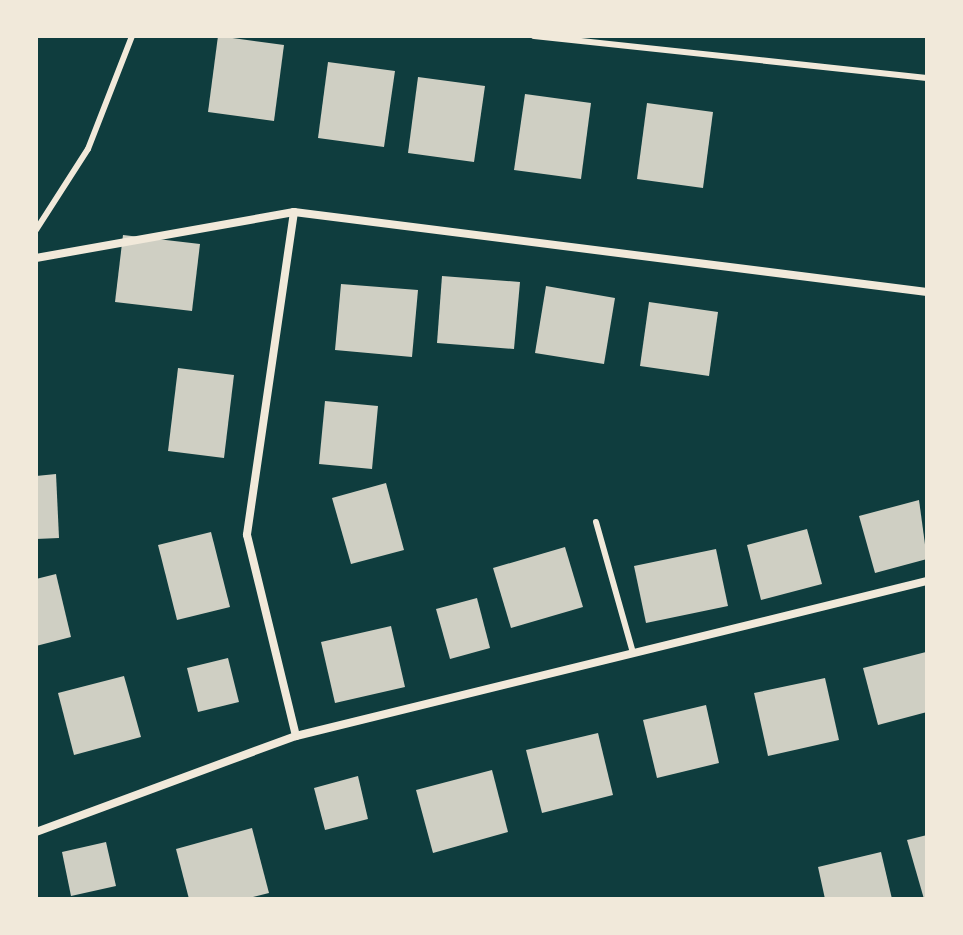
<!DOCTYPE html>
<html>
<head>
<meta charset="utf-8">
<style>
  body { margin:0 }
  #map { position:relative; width:963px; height:935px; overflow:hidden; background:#0f3d3e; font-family:Mulish,sans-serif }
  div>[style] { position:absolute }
  .building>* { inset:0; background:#cfcfc3 }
  .service>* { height:6px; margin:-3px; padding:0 3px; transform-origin:3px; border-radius:3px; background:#f1e9da }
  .minor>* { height:8px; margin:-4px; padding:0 4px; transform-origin:4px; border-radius:4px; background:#f1e9da }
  span { translate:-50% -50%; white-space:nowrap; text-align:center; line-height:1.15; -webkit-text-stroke:6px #f1e9da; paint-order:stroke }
  .frame { position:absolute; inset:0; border:38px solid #f1e9da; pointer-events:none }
</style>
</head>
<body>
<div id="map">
  <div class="building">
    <div style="clip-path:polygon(218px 36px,284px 45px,274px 121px,208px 112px)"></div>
    <div style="clip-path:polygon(328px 62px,395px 71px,384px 147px,318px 138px)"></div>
    <div style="clip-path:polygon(418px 77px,485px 86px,474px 162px,408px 153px)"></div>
    <div style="clip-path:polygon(525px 94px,591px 103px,581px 179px,514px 170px)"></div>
    <div style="clip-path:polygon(647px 103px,713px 112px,703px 188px,637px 179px)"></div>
    <div style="clip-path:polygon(123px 235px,200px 244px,192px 311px,115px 302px)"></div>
    <div style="clip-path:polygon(442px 276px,520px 282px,514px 349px,437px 343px)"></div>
    <div style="clip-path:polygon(341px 284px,418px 290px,412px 357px,335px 350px)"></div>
    <div style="clip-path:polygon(546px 286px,615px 298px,604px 364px,535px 353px)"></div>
    <div style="clip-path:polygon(649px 302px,718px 312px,709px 376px,640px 366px)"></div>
    <div style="clip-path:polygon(178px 368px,234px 375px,224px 458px,168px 451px)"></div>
    <div style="clip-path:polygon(325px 401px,378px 406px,372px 469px,319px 464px)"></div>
    <div style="clip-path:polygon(56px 474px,59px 538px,36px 539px,36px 476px)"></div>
    <div style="clip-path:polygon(386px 483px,404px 550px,351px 564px,332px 498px)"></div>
    <div style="clip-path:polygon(919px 500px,927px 559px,875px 573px,859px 516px)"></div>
    <div style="clip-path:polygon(807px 529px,822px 584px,761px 600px,747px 545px)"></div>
    <div style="clip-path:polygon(211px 532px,230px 607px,177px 620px,158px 545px)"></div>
    <div style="clip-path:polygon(565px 547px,583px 607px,511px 628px,493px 568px)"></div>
    <div style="clip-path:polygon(716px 549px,728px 606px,646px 623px,634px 566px)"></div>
    <div style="clip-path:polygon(56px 574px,71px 637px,36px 646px,36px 579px)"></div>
    <div style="clip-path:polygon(477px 598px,490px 648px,450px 659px,436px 609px)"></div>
    <div style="clip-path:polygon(391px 626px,405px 687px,335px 703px,321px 642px)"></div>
    <div style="clip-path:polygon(926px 652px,927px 712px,878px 725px,863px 668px)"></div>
    <div style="clip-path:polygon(228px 658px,239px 702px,198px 712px,187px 668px)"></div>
    <div style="clip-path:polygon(124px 676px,141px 737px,74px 755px,58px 693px)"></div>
    <div style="clip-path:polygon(825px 678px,839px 740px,768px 756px,754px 693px)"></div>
    <div style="clip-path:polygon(706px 705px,719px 763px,657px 778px,643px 720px)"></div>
    <div style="clip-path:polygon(598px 733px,613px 795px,542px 813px,526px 750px)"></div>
    <div style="clip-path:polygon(492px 770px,508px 832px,433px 853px,416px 790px)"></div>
    <div style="clip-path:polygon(358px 776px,368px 819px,325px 830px,314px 788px)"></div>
    <div style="clip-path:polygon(252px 828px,269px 893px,245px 899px,189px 899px,176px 849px)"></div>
    <div style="clip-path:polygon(927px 835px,927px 899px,924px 899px,907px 840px)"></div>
    <div style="clip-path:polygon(106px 842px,116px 886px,71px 896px,62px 852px)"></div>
    <div style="clip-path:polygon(881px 852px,892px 899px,825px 899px,818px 867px)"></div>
  </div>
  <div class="service">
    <div style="left:534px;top:36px;width:395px;rotate:6.1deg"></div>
    <div style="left:36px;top:230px;width:96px;rotate:-57.3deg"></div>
    <div style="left:88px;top:149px;width:121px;rotate:-68.7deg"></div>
    <div style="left:596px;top:522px;width:136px;rotate:74.2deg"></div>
  </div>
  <div class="minor">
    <div style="left:294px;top:212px;width:326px;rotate:98.3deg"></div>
    <div style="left:247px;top:535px;width:207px;rotate:76.3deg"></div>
    <div style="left:36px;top:258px;width:262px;rotate:-10.1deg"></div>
    <div style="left:294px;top:212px;width:638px;rotate:7.2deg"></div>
    <div style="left:36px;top:832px;width:277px;rotate:-20.3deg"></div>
    <div style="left:296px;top:736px;width:650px;rotate:-13.8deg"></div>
  </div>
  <div class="frame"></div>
</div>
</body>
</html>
